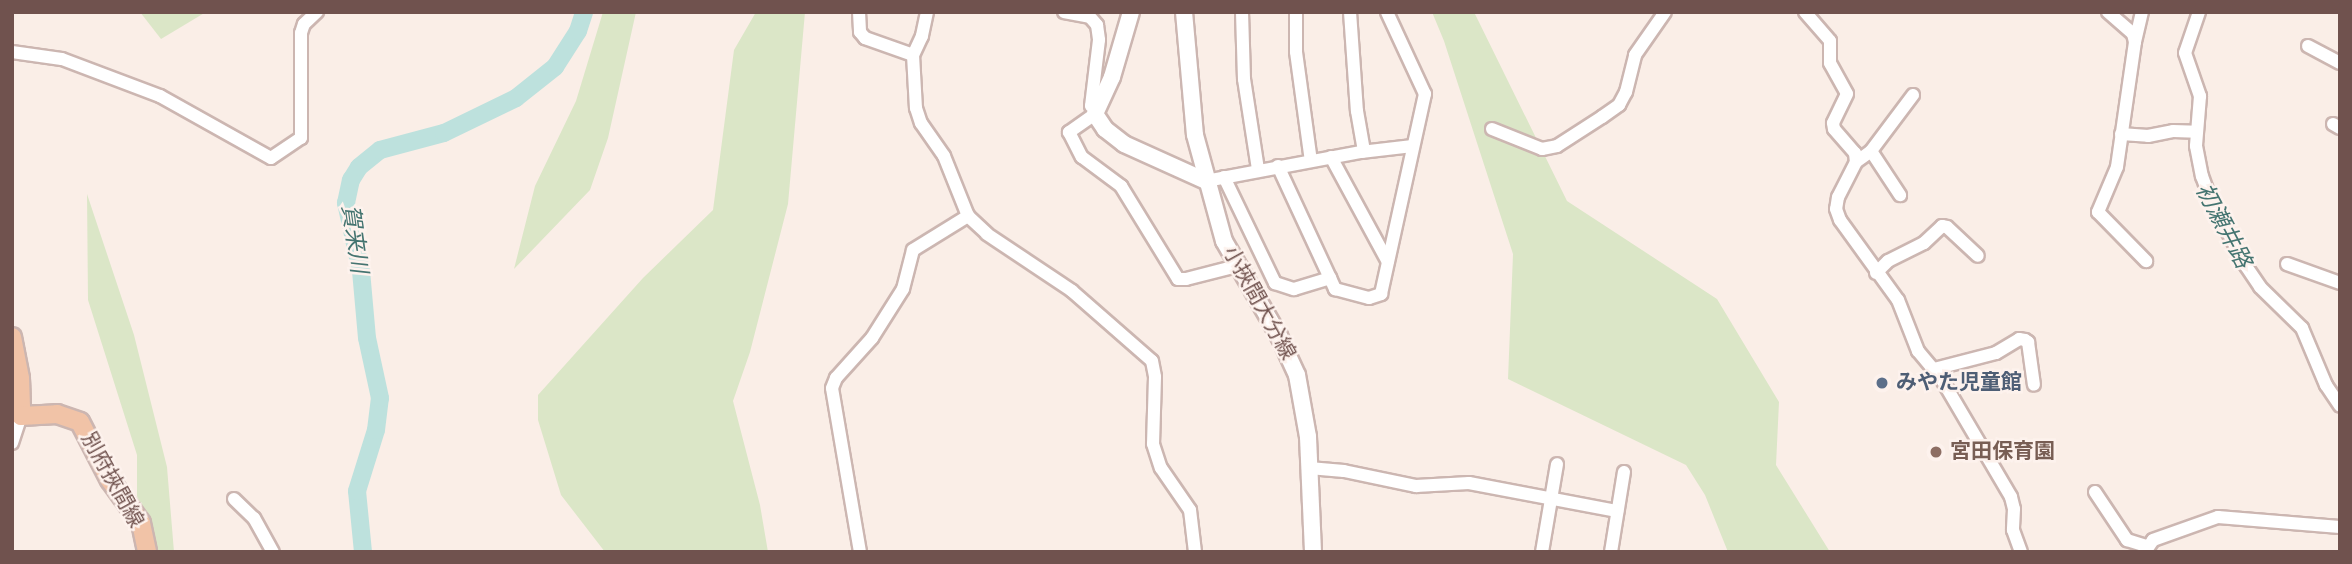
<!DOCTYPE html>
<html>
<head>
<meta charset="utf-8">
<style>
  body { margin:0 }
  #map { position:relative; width:2352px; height:564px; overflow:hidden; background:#faeee7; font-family:"Varela Round","Noto Sans JP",sans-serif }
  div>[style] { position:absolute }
  .green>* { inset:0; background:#dbe6c7 }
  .stream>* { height:2.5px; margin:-1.25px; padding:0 1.25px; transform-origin:1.25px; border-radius:1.25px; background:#bde1dd }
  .river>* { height:18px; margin:-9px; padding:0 9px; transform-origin:9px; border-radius:9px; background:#bde1dd }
  .roads { filter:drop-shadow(2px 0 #ccb6b1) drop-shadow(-2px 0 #ccb6b1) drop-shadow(0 2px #ccb6b1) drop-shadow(0 -2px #ccb6b1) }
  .street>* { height:12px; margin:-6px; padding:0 6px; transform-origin:6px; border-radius:6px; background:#fff }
  .secondary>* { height:16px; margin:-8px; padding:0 8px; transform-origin:8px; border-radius:8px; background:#fff }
  .primary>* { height:18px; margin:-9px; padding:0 9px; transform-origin:9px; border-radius:9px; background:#f1c3a7 }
  .dots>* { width:19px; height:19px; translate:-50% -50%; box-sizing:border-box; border:4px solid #fdf2ed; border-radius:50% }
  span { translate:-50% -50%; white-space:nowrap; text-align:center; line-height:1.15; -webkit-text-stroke:5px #fdf2ed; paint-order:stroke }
  .street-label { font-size:21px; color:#70524e }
  .service-label { font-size:21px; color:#4e5e75; font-weight:700 }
  .left { translate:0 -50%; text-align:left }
  .education-label { font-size:21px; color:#785e54; font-weight:700 }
  .water-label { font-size:23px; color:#447470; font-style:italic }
  .frame { position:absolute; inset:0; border:14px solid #70524e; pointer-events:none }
</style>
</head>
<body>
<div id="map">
  <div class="green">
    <div style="clip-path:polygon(140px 12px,206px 12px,161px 39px)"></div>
    <div style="clip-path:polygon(603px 12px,636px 12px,608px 138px,590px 190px,514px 269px,535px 186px,576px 101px)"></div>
    <div style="clip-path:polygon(756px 12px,805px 12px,788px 204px,750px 352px,733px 401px,760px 505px,768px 552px,605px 552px,561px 495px,538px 420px,538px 395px,643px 278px,713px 210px,734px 50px)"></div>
    <div style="clip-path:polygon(1432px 12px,1474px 12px,1567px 201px,1717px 299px,1779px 402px,1776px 465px,1830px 552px,1728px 552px,1705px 495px,1686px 465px,1508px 379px,1513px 254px,1444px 41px)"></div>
    <div style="clip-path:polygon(87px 194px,134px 335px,167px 467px,174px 552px,137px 552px,137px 455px,88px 300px)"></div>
  </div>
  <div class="stream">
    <div style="left:2181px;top:49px;width:36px;rotate:-72deg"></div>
    <div style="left:2317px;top:380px;width:21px;rotate:59deg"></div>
  </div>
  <div class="river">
    <div style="left:363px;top:552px;width:61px;rotate:-95.6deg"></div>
    <div style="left:357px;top:491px;width:64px;rotate:-72.7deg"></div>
    <div style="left:376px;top:430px;width:32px;rotate:-83deg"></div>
    <div style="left:380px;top:398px;width:61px;rotate:-102.2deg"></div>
    <div style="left:367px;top:338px;width:67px;rotate:-95.1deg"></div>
    <div style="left:361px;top:271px;width:70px;rotate:-102.4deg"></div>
    <div style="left:346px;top:203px;width:24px;rotate:-78deg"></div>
    <div style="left:351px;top:180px;width:15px;rotate:-58deg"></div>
    <div style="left:359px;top:167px;width:27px;rotate:-39deg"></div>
    <div style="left:380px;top:150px;width:66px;rotate:-14.9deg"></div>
    <div style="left:444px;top:133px;width:80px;rotate:-25.9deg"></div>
    <div style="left:516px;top:98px;width:50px;rotate:-38.5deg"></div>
    <div style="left:555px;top:67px;width:43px;rotate:-57.4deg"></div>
    <div style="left:578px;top:31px;width:20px;rotate:-72deg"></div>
  </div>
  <div class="roads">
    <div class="street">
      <div style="left:859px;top:12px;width:20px;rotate:87deg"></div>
      <div style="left:860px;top:32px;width:8px;rotate:50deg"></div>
      <div style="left:865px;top:38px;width:51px;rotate:19.5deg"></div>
      <div style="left:927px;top:12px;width:25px;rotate:102deg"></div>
      <div style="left:922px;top:36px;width:21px;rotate:115deg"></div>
      <div style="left:913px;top:55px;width:53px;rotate:86.8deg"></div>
      <div style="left:916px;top:108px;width:16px;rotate:72deg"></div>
      <div style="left:921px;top:123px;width:40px;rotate:55.1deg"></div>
      <div style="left:944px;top:156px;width:65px;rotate:68.2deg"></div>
      <div style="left:968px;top:216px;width:26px;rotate:43deg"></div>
      <div style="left:987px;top:234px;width:102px;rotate:33.8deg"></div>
      <div style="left:1072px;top:291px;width:106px;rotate:41.2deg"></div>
      <div style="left:1152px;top:361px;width:16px;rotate:79deg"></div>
      <div style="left:1155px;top:377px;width:67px;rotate:91.7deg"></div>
      <div style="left:1153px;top:444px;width:25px;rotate:72deg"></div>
      <div style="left:1161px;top:468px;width:51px;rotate:55.4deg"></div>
      <div style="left:1190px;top:510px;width:42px;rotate:83.2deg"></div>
      <div style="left:1064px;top:12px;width:26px;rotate:11deg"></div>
      <div style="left:1090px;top:17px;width:11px;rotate:49deg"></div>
      <div style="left:1097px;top:25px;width:15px;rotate:82deg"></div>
      <div style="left:1099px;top:40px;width:66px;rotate:96.9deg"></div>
      <div style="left:1091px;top:106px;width:5px;rotate:22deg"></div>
      <div style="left:1242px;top:12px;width:67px;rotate:88.3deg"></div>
      <div style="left:1244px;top:79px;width:91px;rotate:81.2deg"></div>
      <div style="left:1296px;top:12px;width:40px;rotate:90deg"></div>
      <div style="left:1296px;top:52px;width:110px;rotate:82.2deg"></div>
      <div style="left:1350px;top:12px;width:99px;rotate:86deg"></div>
      <div style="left:1357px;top:111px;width:41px;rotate:80.1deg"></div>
      <div style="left:1805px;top:12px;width:38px;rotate:49deg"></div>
      <div style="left:1830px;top:41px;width:22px;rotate:90deg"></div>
      <div style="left:1830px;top:63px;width:35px;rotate:61deg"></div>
      <div style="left:1847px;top:94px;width:32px;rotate:116deg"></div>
      <div style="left:1833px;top:123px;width:6px;rotate:81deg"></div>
      <div style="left:1834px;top:129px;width:32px;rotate:49deg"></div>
      <div style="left:1855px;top:153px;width:9px;rotate:84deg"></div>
      <div style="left:1856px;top:162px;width:39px;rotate:117deg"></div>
      <div style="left:1838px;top:197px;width:12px;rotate:99deg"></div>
      <div style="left:1836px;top:209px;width:12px;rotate:70deg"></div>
      <div style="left:1840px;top:220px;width:99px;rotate:54.1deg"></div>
      <div style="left:1898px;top:300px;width:55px;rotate:68.6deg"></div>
      <div style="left:1918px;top:351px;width:35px;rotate:50deg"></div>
      <div style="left:1941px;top:378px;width:138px;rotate:59.5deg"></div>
      <div style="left:2011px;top:497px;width:12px;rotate:76deg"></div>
      <div style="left:2014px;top:509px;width:21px;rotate:93deg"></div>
      <div style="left:2013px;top:530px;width:23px;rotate:70deg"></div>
      <div style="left:2108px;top:12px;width:33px;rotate:41deg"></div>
      <div style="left:2133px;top:34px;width:8px;rotate:76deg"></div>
      <div style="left:2135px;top:42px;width:126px;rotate:98.2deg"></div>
      <div style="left:2117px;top:167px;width:49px;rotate:112.9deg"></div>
      <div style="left:2098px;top:212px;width:69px;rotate:45.6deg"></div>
      <div style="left:2199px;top:12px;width:43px;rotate:108.9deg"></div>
      <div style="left:2185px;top:53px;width:46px;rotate:70.8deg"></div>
      <div style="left:2200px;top:96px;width:50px;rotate:94.6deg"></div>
      <div style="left:2196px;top:146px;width:31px;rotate:79deg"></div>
      <div style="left:2202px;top:176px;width:29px;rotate:70deg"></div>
      <div style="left:2212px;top:203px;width:72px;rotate:61.6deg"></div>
      <div style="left:2246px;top:266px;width:25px;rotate:56deg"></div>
      <div style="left:2260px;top:287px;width:59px;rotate:44.3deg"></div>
      <div style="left:2302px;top:328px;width:62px;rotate:67.2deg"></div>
      <div style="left:2326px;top:385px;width:25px;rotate:56deg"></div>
      <div style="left:2135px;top:42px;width:31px;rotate:-77deg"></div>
      <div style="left:2308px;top:46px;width:36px;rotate:28deg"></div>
      <div style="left:12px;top:52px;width:50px;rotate:8deg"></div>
      <div style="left:62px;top:59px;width:105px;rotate:20.7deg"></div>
      <div style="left:160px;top:96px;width:127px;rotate:29.2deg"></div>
      <div style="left:271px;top:158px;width:36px;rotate:-34deg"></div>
      <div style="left:301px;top:138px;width:105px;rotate:-90deg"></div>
      <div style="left:301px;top:33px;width:9px;rotate:-72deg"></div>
      <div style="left:304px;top:24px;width:18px;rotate:-43deg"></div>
      <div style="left:1095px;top:114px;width:32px;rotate:145deg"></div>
      <div style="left:1069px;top:132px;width:28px;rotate:63deg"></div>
      <div style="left:1082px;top:157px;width:49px;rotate:36.6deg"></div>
      <div style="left:1121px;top:186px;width:109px;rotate:58.5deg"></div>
      <div style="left:1178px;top:279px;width:8px"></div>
      <div style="left:1186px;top:279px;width:53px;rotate:-14.3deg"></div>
      <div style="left:2333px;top:124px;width:8px;rotate:30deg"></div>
      <div style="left:1492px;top:129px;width:54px;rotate:21.8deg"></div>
      <div style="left:1542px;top:149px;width:15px;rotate:-11deg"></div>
      <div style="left:1557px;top:146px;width:54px;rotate:-32.8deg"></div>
      <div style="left:1602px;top:117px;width:21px;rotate:-35deg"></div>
      <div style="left:1619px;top:105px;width:15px;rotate:-62deg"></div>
      <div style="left:1626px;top:92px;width:38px;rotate:-76deg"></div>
      <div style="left:1635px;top:55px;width:52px;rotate:-55.1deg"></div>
      <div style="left:2121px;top:134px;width:27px;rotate:4deg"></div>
      <div style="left:2148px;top:136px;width:25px;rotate:-11deg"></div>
      <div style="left:2173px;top:131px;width:23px;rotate:2deg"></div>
      <div style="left:1871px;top:151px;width:53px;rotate:56.6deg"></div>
      <div style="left:1331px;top:157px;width:119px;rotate:61.5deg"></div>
      <div style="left:1856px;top:162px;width:19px;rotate:-36deg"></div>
      <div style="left:1871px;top:151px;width:70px;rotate:-53.1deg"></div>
      <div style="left:1278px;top:166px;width:136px;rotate:65.1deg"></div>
      <div style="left:1335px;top:289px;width:35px;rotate:15deg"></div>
      <div style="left:1369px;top:298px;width:13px;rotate:-18deg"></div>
      <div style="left:1381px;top:294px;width:205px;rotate:-77.6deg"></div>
      <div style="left:1425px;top:94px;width:90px;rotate:-114.9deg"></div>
      <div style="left:1224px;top:177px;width:118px;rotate:64.3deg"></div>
      <div style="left:1275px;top:283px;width:20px;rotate:18deg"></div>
      <div style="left:1294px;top:289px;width:38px;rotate:-17deg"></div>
      <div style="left:1206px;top:181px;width:158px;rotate:-10.6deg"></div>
      <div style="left:1361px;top:152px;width:52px;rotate:-6.6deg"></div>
      <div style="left:2287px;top:264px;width:56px;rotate:19.7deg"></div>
      <div style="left:1876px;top:273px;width:17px;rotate:-45deg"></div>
      <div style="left:1888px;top:261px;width:40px;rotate:-26.6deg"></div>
      <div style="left:1924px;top:243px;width:25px;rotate:-43deg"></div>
      <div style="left:1942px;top:226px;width:5px;rotate:11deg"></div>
      <div style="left:1947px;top:227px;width:42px;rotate:43.1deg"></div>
      <div style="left:1934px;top:369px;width:64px;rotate:-14.5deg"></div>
      <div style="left:1996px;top:353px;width:27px;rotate:-31deg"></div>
      <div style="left:2019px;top:339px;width:6px;rotate:9deg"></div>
      <div style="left:2025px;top:340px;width:4px;rotate:34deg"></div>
      <div style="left:2028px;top:342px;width:43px;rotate:82.1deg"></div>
      <div style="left:12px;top:443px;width:28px;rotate:-72deg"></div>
      <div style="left:1309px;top:468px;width:35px;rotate:5deg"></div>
      <div style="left:1344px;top:471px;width:74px;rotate:11.8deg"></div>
      <div style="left:1416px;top:486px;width:53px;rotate:-3.2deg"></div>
      <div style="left:1469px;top:483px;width:151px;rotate:10.7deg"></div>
      <div style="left:2095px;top:492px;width:58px;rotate:56.3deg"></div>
      <div style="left:2127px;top:540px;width:21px;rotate:17deg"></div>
      <div style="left:234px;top:499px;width:28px;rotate:44deg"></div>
      <div style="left:254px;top:518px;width:39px;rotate:61deg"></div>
      <div style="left:860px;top:552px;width:166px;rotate:-99.7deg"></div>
      <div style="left:832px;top:388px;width:11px;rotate:-68deg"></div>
      <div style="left:836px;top:378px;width:54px;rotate:-48deg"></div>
      <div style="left:872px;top:338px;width:58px;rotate:-57.7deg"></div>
      <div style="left:903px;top:289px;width:40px;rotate:-75.6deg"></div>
      <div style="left:913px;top:250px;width:65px;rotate:-31.7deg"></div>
      <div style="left:1542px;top:552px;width:89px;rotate:-80.3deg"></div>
      <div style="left:1611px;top:552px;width:81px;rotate:-80.8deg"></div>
      <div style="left:2145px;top:552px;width:14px;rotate:-56deg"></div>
      <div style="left:2153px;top:540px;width:69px;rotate:-19.5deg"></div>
      <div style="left:2218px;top:517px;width:122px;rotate:4.7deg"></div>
    </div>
    <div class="secondary">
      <div style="left:1131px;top:12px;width:68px;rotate:106.3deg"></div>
      <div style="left:1112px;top:77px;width:41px;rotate:114.7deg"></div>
      <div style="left:1095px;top:114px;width:18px;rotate:56deg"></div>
      <div style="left:1105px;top:129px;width:24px;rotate:38deg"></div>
      <div style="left:1124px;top:144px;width:90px;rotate:24.3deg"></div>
      <div style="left:1184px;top:12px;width:123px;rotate:84.9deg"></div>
      <div style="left:1195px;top:135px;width:110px;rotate:74.7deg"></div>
      <div style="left:1224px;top:241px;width:110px;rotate:59.9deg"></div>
      <div style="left:1279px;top:336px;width:43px;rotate:65.2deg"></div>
      <div style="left:1297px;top:375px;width:63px;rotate:79.9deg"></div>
      <div style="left:1308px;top:437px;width:115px;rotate:87.5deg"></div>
    </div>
    <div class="primary">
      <div style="left:12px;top:337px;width:42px;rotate:79deg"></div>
      <div style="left:20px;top:378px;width:38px;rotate:88deg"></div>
      <div style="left:21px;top:416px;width:36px;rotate:-3deg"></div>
      <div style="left:57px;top:414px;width:24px;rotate:19deg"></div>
      <div style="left:80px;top:422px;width:65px;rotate:62.7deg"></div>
      <div style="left:110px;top:480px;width:53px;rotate:54.2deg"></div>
      <div style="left:141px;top:523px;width:30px;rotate:78deg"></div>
    </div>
  </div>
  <div class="dots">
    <div style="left:1882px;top:383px;background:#5c6f8a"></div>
    <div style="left:1936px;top:452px;background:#8d6e63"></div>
  </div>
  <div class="street-label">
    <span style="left:1259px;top:303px;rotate:61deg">小挾間大分線</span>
    <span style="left:112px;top:480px;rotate:61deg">別府挾間線</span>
  </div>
  <div class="service-label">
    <span class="left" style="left:1896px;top:383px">みやた児童館</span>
  </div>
  <div class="education-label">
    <span class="left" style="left:1950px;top:452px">宮田保育園</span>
  </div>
  <div class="water-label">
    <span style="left:2223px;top:226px;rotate:62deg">初瀬井路</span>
    <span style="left:354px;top:239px;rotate:82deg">賀来川</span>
  </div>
  <div class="frame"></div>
</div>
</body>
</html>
